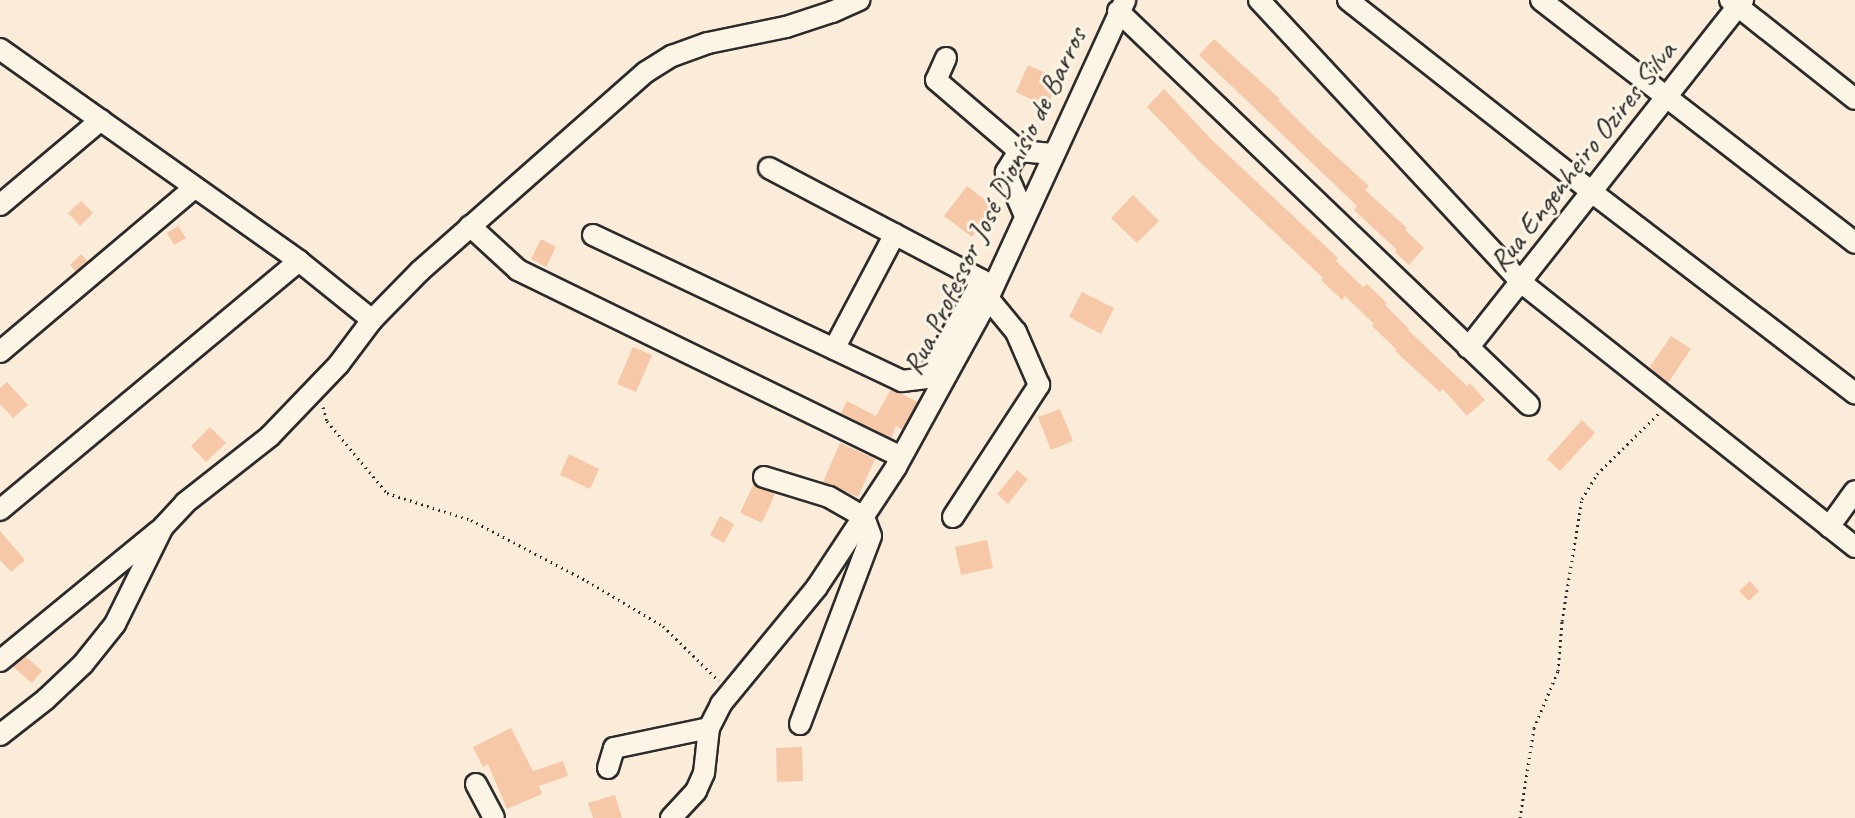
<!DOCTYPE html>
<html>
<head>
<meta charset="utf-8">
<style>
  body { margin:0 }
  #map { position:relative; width:1855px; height:818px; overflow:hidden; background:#fbecd9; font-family:Caveat,sans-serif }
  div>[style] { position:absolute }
  .building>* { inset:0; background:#f7c8a7 }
  .path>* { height:3px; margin-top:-1.5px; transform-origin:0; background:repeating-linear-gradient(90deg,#2b2b2b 0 1.5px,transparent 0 6px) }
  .roads { filter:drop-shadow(2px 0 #2b2b2b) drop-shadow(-2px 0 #2b2b2b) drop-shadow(0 2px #2b2b2b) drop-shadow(0 -2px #2b2b2b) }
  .minor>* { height:20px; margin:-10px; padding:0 10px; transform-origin:10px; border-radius:10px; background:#fcf5e5 }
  span { translate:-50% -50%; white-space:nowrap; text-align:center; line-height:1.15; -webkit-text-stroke:6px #fcf5e5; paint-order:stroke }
  .street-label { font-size:30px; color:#2b2b2b }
</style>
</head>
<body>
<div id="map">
  <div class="building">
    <div style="clip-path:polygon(1214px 39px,1280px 99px,1278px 100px,1315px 137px,1369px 186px,1365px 190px,1407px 228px,1405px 230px,1424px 248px,1409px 265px,1395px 252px,1397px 250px,1354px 210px,1357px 206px,1199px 55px)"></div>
    <div style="clip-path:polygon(1028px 65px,1059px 79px,1047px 107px,1016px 92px)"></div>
    <div style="clip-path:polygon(1164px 89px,1212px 140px,1338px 258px,1336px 261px,1363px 287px,1367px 284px,1387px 303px,1385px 305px,1409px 329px,1408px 330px,1467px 386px,1470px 383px,1485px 400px,1467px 416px,1443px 389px,1440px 392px,1395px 351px,1397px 350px,1372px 326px,1374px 324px,1345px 296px,1342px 300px,1321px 280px,1323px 278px,1199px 161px,1147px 107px)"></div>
    <div style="clip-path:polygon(967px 186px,1002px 213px,986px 233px,979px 227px,972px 237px,944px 216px)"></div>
    <div style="clip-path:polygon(1133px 195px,1159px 221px,1137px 243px,1111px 218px)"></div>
    <div style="clip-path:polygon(81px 201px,93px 213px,80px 226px,68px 213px)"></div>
    <div style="clip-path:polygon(178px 226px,186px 238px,174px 245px,167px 233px)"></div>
    <div style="clip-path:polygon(541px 239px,556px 247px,546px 267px,531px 259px)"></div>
    <div style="clip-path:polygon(81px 254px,88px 262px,76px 272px,70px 265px)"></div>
    <div style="clip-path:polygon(1082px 292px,1114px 308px,1101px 334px,1069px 317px)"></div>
    <div style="clip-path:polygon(1671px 336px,1691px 349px,1668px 383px,1649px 368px)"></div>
    <div style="clip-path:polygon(633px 347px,652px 355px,636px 392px,617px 384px)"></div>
    <div style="clip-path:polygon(7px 382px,28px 405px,13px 418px,0 404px,0 388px)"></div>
    <div style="clip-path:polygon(891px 389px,918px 402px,903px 430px,896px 426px,891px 439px,841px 413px,847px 401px,876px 416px)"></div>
    <div style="clip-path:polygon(1060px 409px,1073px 441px,1051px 450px,1038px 417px)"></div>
    <div style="clip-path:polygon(1582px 420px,1595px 433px,1560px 471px,1547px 459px)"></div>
    <div style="clip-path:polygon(210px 427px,226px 443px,206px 462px,191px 446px)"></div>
    <div style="clip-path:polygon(840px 443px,875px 459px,858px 497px,823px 482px)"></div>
    <div style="clip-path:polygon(569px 454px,599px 469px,590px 489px,560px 475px)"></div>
    <div style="clip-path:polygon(1017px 470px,1028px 479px,1008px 504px,997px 494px)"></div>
    <div style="clip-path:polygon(754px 483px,775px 494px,762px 523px,740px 513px)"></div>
    <div style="clip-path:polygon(720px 516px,734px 524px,724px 543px,710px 535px)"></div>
    <div style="clip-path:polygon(0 531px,25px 560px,11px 572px,0 560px)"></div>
    <div style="clip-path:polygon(987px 540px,993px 568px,961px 575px,955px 547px)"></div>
    <div style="clip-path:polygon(1750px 581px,1759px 591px,1749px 601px,1739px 591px)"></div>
    <div style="clip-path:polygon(25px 656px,42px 671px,32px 683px,13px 667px)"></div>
    <div style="clip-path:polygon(511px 728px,533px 771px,563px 761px,568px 776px,539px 786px,542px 794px,507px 809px,488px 764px,483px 767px,473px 747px)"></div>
    <div style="clip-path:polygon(802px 747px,803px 781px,777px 782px,776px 748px)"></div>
    <div style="clip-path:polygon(615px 795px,622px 818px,593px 818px,588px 803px)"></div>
  </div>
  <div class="path">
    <div style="left:323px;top:407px;width:15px;rotate:74deg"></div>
    <div style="left:327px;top:421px;width:94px;rotate:50.2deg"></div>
    <div style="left:387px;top:493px;width:88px;rotate:17.8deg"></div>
    <div style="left:471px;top:520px;width:131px;rotate:27.7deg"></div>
    <div style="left:587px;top:581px;width:88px;rotate:30.6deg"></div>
    <div style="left:663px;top:626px;width:78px;rotate:44.5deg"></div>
    <div style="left:1520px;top:818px;width:91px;rotate:-81.2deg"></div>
    <div style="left:1534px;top:728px;width:62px;rotate:-67.2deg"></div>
    <div style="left:1558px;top:671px;width:50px;rotate:-85.4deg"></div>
    <div style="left:1562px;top:621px;width:124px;rotate:-80.7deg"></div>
    <div style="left:1582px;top:499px;width:29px;rotate:-59deg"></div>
    <div style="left:1597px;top:474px;width:87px;rotate:-44.5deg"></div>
  </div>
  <div class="roads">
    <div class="minor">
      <div style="left:1259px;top:0;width:386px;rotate:47.1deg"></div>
      <div style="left:1522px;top:283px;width:425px;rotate:38.4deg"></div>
      <div style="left:1348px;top:0;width:312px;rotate:38.2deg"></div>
      <div style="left:1593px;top:193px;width:330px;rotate:37.4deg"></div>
      <div style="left:1541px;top:0;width:397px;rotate:37.7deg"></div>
      <div style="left:1730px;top:0;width:159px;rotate:38.4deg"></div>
      <div style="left:1118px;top:11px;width:569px;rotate:43.79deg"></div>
      <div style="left:0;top:49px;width:367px;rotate:35.3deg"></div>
      <div style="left:299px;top:261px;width:94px;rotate:38.9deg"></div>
      <div style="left:946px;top:58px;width:24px;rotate:114deg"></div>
      <div style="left:936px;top:80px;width:109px;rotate:40.5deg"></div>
      <div style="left:1019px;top:151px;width:34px;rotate:5deg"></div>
      <div style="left:1019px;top:151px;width:25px;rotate:122deg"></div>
      <div style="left:1006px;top:172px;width:48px;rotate:66.6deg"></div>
      <div style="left:769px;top:168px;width:253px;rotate:27.8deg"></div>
      <div style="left:0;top:205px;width:132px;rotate:-40.1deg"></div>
      <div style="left:470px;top:226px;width:65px;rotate:42.5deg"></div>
      <div style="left:518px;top:270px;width:426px;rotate:26deg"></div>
      <div style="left:593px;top:235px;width:342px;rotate:25.3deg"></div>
      <div style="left:902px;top:381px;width:25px;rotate:-7deg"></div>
      <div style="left:927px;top:378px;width:112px;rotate:-60.7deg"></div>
      <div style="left:1468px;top:348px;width:444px;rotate:-51.7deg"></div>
      <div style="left:834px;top:349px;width:130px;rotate:-62.1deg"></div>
      <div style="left:0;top:352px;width:255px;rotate:-40.2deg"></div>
      <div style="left:764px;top:477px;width:68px;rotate:17.1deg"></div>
      <div style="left:829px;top:497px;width:40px;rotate:29.7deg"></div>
      <div style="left:864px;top:517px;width:20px;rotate:70deg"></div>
      <div style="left:871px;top:536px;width:201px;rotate:110.7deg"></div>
      <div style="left:0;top:510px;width:389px;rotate:-39.8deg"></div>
      <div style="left:953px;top:517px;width:158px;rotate:-56.9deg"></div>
      <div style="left:1039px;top:385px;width:58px;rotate:-113.5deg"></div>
      <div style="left:1016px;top:332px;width:44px;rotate:-129.5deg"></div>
      <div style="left:1829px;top:527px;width:44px;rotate:-54.2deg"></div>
      <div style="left:0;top:661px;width:205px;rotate:-39.4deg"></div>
      <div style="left:0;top:735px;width:58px;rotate:-38deg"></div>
      <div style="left:46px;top:699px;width:51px;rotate:-43.4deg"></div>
      <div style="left:83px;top:664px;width:51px;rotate:-51.3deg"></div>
      <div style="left:115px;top:624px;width:108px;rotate:-63.7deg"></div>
      <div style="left:163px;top:527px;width:33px;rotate:-47deg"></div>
      <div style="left:185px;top:503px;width:108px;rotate:-38.2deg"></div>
      <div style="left:270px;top:436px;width:100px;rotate:-46.2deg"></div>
      <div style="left:339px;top:364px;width:55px;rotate:-53.1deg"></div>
      <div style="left:372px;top:320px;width:69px;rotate:-45.6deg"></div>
      <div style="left:420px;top:271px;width:301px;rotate:-41.4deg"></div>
      <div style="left:646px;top:72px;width:31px;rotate:-32deg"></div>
      <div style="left:672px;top:56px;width:38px;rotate:-20deg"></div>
      <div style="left:708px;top:43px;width:80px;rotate:-11.6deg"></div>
      <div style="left:786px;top:27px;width:48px;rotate:-18.1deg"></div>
      <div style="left:832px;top:12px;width:30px;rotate:-24deg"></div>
      <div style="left:608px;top:768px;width:21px;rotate:-73deg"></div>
      <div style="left:614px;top:748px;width:97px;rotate:-11.9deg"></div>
      <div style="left:476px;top:784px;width:38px;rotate:62deg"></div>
      <div style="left:671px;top:818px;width:37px;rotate:-47deg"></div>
      <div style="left:696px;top:791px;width:20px;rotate:-66deg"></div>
      <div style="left:704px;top:773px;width:45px;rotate:-83.7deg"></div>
      <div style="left:709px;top:728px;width:27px;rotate:-63deg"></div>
      <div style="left:721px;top:704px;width:151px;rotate:-50.6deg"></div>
      <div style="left:817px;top:587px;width:144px;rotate:-56.6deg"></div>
      <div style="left:896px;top:467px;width:185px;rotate:-61.2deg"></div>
      <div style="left:985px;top:305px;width:336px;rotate:-65.3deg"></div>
    </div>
  </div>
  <div class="street-label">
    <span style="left:1582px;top:156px;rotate:-52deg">Rua Engenheiro Ozires Silva</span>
    <span style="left:994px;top:201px;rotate:-64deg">Rua Professor José Dionísio de Barros</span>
  </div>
</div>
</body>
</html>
